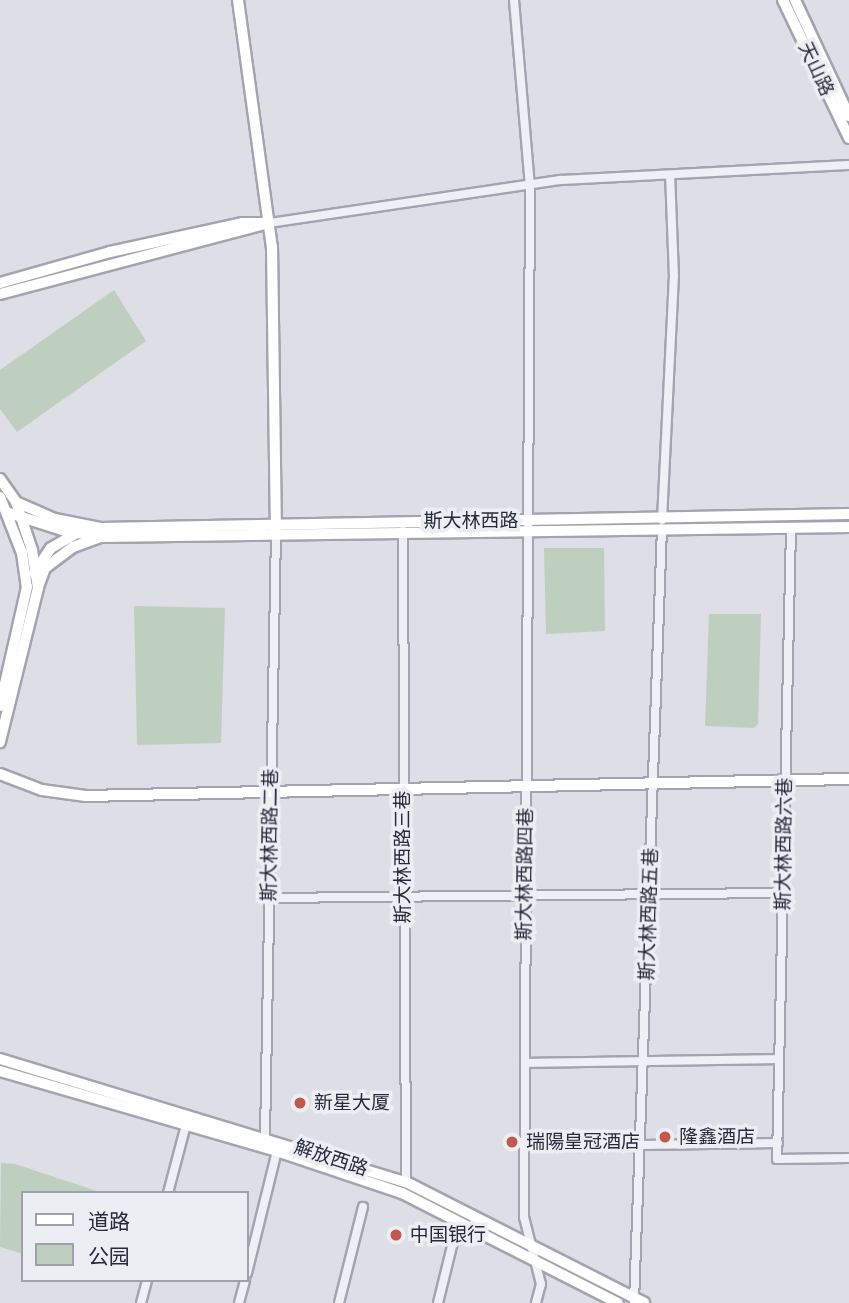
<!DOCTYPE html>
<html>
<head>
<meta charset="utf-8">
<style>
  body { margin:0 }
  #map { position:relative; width:849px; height:1303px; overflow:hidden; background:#dddee6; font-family:Mulish,"Noto Sans SC",sans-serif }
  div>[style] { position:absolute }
  .green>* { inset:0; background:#bfcfbf }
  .roads { filter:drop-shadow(2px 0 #a3a4af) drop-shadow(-2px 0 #a3a4af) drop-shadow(0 2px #a3a4af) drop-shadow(0 -2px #a3a4af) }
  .street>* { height:8px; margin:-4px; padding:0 4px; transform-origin:4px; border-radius:4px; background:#eff0f5 }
  .secondary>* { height:10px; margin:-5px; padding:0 5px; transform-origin:5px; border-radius:5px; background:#fff }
  .dots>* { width:19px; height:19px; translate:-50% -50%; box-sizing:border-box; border:4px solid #eceef4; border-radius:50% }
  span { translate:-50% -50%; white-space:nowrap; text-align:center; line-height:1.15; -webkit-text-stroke:7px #eceef4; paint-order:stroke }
  .street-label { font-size:19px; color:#282a3b }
  .poi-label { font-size:19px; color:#282a3b }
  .left { translate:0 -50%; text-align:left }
  .legend { position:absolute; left:21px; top:1191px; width:228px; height:91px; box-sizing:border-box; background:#eceef4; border:2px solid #9ea0aa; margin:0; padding:9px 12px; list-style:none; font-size:21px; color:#282a3b }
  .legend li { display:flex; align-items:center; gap:14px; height:35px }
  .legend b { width:35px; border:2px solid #9ea0aa }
</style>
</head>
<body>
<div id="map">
  <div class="green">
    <div style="clip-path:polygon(114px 290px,146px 341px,17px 432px,0 409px,0 370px)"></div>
    <div style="clip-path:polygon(544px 548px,604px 548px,605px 631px,546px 634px)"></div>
    <div style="clip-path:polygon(134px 606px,225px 608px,221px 743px,137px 745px)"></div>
    <div style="clip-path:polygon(709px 614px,761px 614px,758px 724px,754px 728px,705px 726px)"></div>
    <div style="clip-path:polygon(1px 1163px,15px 1164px,103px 1193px,23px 1193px,23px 1254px,0 1247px)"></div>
  </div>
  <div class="roads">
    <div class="street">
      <div style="left:514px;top:0;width:186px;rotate:85.1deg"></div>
      <div style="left:530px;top:185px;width:1032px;rotate:90.33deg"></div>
      <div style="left:524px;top:1217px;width:69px;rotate:75.8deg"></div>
      <div style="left:541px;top:1284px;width:20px;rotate:105deg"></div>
      <div style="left:269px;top:223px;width:295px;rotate:-8.4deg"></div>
      <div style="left:561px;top:180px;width:288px;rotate:-3deg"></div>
      <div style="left:662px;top:520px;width:243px;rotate:-87.2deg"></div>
      <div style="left:674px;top:277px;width:102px;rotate:-92.2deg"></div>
      <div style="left:791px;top:528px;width:631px;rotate:91.27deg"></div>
      <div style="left:777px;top:1159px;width:72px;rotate:-0.8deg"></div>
      <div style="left:403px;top:531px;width:651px;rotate:89.74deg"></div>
      <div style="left:268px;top:898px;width:515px;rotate:-0.56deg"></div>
      <div style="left:525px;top:1063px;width:254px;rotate:-0.9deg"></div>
      <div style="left:265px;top:1137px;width:604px;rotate:-88.96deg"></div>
      <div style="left:641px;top:1145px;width:137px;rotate:-0.8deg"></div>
      <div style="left:168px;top:1193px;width:70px;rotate:-75.2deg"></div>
      <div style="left:247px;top:1273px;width:126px;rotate:-76.2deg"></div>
      <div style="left:634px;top:1302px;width:774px;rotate:-87.93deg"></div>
      <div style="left:141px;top:1303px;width:24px;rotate:-75deg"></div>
      <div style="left:239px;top:1303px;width:24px;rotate:-75deg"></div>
      <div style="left:339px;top:1303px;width:99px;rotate:-76deg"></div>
      <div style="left:438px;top:1303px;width:67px;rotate:-76.2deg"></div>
    </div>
    <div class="secondary">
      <div style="left:238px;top:0;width:249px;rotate:82.2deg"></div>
      <div style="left:272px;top:247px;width:283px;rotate:89.2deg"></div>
      <div style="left:783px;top:0;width:153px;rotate:64.4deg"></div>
      <div style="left:795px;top:0;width:128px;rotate:65deg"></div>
      <div style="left:0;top:283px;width:114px;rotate:-15.7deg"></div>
      <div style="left:110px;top:252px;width:135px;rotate:-12.4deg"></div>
      <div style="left:242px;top:223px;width:20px"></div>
      <div style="left:0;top:294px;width:278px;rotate:-14.8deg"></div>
      <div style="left:0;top:479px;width:28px;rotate:55deg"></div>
      <div style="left:16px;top:502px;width:51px;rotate:71.6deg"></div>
      <div style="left:32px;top:550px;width:38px;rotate:81deg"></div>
      <div style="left:38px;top:588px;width:159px;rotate:103.9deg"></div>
      <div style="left:0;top:497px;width:60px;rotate:68.6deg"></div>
      <div style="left:22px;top:553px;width:34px;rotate:82deg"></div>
      <div style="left:27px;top:587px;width:122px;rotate:102.8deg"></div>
      <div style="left:16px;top:502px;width:43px;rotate:23.6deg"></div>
      <div style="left:55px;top:519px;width:46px;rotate:11.3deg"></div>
      <div style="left:100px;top:528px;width:749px;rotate:-1.07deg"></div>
      <div style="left:9px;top:513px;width:59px;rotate:17.8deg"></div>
      <div style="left:65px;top:531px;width:36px;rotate:9deg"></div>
      <div style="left:101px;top:537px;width:748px;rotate:-0.77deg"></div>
      <div style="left:34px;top:573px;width:30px;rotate:-56deg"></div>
      <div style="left:51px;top:548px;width:30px;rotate:-30deg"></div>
      <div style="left:38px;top:587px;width:20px;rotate:-70deg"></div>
      <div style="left:45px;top:568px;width:35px;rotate:-37deg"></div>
      <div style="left:73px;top:547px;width:27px;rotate:-20deg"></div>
      <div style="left:0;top:774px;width:45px;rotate:20.9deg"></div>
      <div style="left:42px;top:790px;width:44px;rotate:7.8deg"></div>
      <div style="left:86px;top:796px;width:763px;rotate:-1.28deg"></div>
      <div style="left:0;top:1059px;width:424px;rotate:16.9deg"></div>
      <div style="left:406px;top:1182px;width:267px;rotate:26.9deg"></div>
      <div style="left:0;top:1071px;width:288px;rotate:16.1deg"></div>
      <div style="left:277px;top:1151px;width:132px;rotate:18.6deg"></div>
      <div style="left:402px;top:1193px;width:242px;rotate:27deg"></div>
    </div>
  </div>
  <div class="dots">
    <div style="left:300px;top:1103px;background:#c3574a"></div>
    <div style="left:665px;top:1137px;background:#c3574a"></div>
    <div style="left:512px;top:1142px;background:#c3574a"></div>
    <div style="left:396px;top:1235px;background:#c3574a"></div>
  </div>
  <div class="street-label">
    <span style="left:816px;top:69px;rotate:65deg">天山路</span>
    <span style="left:471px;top:521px">斯大林西路</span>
    <span style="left:270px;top:835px;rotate:-89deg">斯大林西路二巷</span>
    <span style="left:784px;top:844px;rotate:-89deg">斯大林西路六巷</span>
    <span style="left:403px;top:857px;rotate:-90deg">斯大林西路三巷</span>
    <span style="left:525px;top:874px;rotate:-89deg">斯大林西路四巷</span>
    <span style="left:649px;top:914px;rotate:-88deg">斯大林西路五巷</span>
    <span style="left:331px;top:1158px;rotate:18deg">解放西路</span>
  </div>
  <div class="poi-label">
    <span class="left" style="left:314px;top:1103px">新星大厦</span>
    <span class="left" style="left:679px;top:1137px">隆鑫酒店</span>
    <span class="left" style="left:526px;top:1142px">瑞陽皇冠酒店</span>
    <span class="left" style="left:410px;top:1235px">中国银行</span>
  </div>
  <ul class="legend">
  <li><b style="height:9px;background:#fff"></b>道路</li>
  <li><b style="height:19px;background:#bfcfbf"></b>公园</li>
  </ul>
</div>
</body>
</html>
